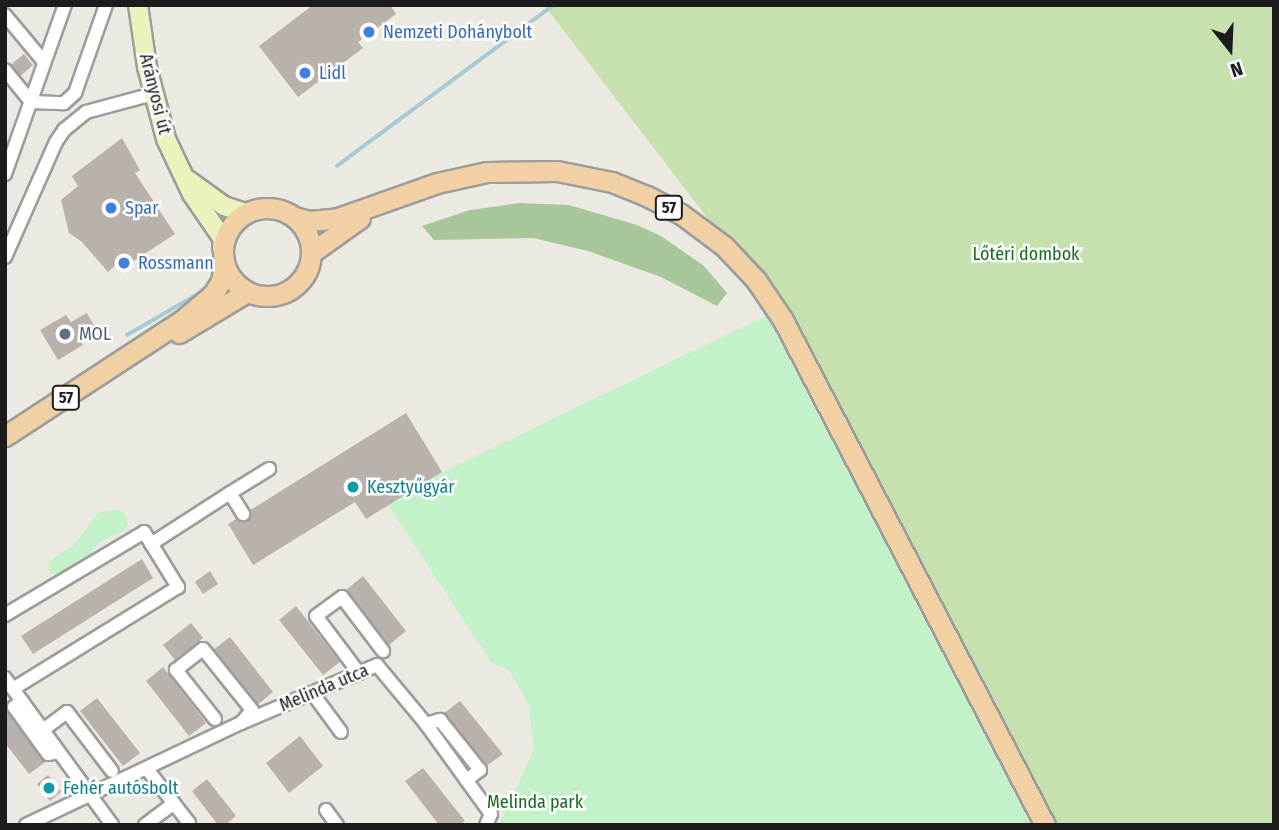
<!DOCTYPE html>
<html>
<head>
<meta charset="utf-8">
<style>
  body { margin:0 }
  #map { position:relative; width:1279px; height:830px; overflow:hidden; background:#ece9e2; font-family:"Fira Sans Condensed",sans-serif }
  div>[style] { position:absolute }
  .grass>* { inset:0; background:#c6e1ad }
  .forest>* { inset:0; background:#a7c79b }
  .park>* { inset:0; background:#c3f2c8 }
  .stream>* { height:3.5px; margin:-1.75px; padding:0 1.75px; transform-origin:1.75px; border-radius:1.75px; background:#a7cad5 }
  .building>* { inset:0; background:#b9b2ac }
  .roads { filter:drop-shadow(2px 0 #9d9d9d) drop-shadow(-2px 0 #9d9d9d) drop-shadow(0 2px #9d9d9d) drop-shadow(0 -2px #9d9d9d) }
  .minor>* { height:12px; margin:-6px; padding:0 6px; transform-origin:6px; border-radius:6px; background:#fff }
  .secondary>* { height:18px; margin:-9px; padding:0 9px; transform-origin:9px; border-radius:9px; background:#edf1bb }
  .primary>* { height:19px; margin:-9.5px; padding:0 9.5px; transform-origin:9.5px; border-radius:9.5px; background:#f1d1a3 }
  .primary>.ring { margin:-9.5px; padding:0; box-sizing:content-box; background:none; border:19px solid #f1d1a3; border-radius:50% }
  .dots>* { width:19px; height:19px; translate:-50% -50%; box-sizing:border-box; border:4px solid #fff; border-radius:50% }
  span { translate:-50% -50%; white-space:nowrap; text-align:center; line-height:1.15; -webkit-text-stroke:5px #fff; paint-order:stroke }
  .shield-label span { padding:2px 5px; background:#fff; border:2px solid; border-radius:5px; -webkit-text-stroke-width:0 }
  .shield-label { font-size:16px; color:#1c1c1c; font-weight:700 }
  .shop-label { font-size:18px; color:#366cbe }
  .left { translate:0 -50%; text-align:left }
  .street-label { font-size:18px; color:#1c1c1c }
  .park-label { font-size:18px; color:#176c20 }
  .service-label { font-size:18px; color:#4e5e75 }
  .culture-label { font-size:18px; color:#0d838f }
  .frame { position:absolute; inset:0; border:7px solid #1c1c1c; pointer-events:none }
  .north { position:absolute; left:1195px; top:14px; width:70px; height:70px; -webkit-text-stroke:5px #fff; paint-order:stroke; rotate:162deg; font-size:19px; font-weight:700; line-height:28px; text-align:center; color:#1c1c1c }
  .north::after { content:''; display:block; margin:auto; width:24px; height:32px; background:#1c1c1c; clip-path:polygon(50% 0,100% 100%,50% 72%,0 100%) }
</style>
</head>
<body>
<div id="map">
  <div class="grass">
    <div style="clip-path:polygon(544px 5px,1274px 5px,1274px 825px,1054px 825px,778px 310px)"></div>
  </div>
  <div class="forest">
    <div style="clip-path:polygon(520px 203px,569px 205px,637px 225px,661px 236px,704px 266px,727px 293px,717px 306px,661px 277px,588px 251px,533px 238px,434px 240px,422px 226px,470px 210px)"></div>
  </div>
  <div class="park">
    <div style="clip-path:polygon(778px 310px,1054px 825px,499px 825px,534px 749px,529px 705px,509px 670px,491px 662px,385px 500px)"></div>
    <div style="clip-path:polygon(109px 510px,119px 510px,125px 514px,128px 525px,125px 530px,101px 541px,83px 562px,70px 570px,57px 577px,50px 572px,48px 564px,54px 558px,73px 546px,98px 513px)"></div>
  </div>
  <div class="stream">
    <div style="left:337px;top:166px;width:270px;rotate:-36.6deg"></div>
    <div style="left:127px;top:335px;width:82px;rotate:-30deg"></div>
  </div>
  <div class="building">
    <div style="clip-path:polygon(313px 5px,390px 5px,396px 14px,358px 42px,363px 48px,298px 97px,259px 46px)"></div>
    <div style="clip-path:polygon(24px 54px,33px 65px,18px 78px,9px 66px)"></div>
    <div style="clip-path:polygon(122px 138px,140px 170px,135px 173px,175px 234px,123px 268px,119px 262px,108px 272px,82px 242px,69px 233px,61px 200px,78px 186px,72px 176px)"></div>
    <div style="clip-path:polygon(87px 313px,96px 329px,79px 338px,83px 345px,58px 360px,40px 330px,66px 315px,71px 322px)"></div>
    <div style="clip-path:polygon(406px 413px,442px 472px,366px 519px,355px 502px,253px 565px,228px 524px)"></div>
    <div style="clip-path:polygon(142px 559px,153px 578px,33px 654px,21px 636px)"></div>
    <div style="clip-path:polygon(210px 571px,218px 584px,203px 594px,195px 582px)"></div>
    <div style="clip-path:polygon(363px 576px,406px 631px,389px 645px,346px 590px)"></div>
    <div style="clip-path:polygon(296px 606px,340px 662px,323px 675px,279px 620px)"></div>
    <div style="clip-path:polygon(191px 623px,203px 638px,175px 660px,163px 645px)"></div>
    <div style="clip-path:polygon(230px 637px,273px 692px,256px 706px,213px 650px)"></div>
    <div style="clip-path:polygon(163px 667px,206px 723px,189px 736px,146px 681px)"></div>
    <div style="clip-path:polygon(97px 698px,140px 753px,123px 766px,80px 711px)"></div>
    <div style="clip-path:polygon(460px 701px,503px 754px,485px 767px,443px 714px)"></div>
    <div style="clip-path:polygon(5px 708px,47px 761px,29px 774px,5px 743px)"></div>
    <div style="clip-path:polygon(300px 736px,323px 766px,289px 793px,266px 763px)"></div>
    <div style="clip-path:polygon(423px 768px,465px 821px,459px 825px,439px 825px,405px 781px)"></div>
    <div style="clip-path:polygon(48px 775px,61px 792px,50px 801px,37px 784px)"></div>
    <div style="clip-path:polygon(207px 779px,236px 816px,225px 825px,218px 825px,192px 791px)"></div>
  </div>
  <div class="roads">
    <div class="minor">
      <div style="left:5px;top:15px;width:61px;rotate:50.3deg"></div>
      <div style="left:5px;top:70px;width:41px;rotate:50.9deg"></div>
      <div style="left:31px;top:102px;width:33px;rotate:2deg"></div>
      <div style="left:64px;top:103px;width:15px;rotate:-42deg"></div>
      <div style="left:75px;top:93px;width:93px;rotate:-70.6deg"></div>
      <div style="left:5px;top:174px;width:179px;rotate:-70.5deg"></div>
      <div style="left:5px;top:257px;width:126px;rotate:-66.1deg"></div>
      <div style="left:56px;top:142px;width:14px;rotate:-56deg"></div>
      <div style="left:64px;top:130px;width:28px;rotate:-39deg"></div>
      <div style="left:86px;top:112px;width:69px;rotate:-15deg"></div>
      <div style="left:230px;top:493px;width:46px;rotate:-31.6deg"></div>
      <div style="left:151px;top:544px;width:94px;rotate:-32.8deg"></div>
      <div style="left:230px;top:493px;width:25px;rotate:58deg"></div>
      <div style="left:5px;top:615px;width:162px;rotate:-30.8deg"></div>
      <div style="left:144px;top:532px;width:65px;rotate:58.3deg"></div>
      <div style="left:178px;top:587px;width:194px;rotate:148.3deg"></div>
      <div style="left:359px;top:673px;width:71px;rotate:-127deg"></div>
      <div style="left:316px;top:616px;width:32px;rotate:-36deg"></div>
      <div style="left:342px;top:597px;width:68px;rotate:52.8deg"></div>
      <div style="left:5px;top:678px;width:182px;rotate:53.9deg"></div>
      <div style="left:313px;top:694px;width:47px;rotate:53.6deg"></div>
      <div style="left:22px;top:701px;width:10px;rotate:143deg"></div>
      <div style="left:14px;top:707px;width:58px;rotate:54.1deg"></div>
      <div style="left:48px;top:754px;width:11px;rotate:-10deg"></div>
      <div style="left:215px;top:719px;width:63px;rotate:-128.5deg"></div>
      <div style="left:176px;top:670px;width:34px;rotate:-38deg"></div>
      <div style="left:203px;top:649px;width:78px;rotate:51.2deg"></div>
      <div style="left:252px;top:710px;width:17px;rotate:130deg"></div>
      <div style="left:426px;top:724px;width:15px;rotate:-16deg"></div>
      <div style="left:440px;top:720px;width:64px;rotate:51.3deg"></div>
      <div style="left:480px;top:770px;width:17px;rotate:144deg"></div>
      <div style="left:43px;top:730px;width:30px;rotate:-37deg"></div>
      <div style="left:67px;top:712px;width:74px;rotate:52.7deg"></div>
      <div style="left:147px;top:769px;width:68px;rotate:52.1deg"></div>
      <div style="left:189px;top:823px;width:4px;rotate:146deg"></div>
      <div style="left:326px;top:810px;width:19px;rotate:54deg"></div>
      <div style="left:26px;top:825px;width:238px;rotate:-25.4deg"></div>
      <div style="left:241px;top:723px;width:148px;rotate:-23.1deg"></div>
      <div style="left:377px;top:665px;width:77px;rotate:50.3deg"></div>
      <div style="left:426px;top:724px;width:111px;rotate:54.2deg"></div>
      <div style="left:491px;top:814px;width:12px;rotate:114deg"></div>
      <div style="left:145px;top:825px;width:36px;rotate:-37deg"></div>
    </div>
    <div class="secondary">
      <div style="left:138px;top:5px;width:63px;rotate:81.7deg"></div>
      <div style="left:147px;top:67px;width:74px;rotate:75.2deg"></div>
      <div style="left:166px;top:139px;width:61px;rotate:64.7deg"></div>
      <div style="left:192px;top:194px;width:55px;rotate:55.4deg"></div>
      <div style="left:223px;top:239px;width:9px;rotate:96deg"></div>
      <div style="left:188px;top:180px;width:44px;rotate:35.8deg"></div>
      <div style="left:224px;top:206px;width:22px;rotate:18deg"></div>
    </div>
    <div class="primary">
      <div class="ring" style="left:223px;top:208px;width:69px;height:69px"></div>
      <div style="left:294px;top:217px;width:16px;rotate:14deg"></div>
      <div style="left:310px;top:221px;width:28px;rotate:-6deg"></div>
      <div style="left:338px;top:218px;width:105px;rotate:-19.5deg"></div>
      <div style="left:437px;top:183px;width:51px;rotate:-12.4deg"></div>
      <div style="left:487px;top:172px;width:70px;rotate:-0.8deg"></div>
      <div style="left:557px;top:171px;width:56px;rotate:11.3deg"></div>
      <div style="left:612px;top:182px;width:38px;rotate:22deg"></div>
      <div style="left:647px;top:196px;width:38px;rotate:28deg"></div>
      <div style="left:681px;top:214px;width:54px;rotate:36.7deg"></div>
      <div style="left:724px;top:246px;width:47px;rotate:46.7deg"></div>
      <div style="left:756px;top:280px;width:48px;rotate:56deg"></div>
      <div style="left:783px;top:320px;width:569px;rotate:62.58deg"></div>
      <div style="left:311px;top:253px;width:60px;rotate:-35.5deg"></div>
      <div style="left:179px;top:333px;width:79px;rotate:-31.1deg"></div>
      <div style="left:5px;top:436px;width:210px;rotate:-33.2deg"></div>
      <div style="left:181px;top:321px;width:42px;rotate:-40.2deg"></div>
      <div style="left:213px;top:294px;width:15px;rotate:-58deg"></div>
      <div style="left:221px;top:281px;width:15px;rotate:-79deg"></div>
    </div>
  </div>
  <div class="dots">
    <div style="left:369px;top:32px;background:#3f7fe0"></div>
    <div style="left:305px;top:73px;background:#3f7fe0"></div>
    <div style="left:111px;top:208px;background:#3f7fe0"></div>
    <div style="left:124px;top:263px;background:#3f7fe0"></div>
    <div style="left:65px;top:334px;background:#5c6f8a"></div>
    <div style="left:353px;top:487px;background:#0f9aa8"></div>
    <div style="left:49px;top:788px;background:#0f9aa8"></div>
  </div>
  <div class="shield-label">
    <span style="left:669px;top:208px">57</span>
    <span style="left:66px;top:398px">57</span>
  </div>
  <div class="shop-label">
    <span class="left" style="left:383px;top:32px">Nemzeti Dohánybolt</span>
    <span class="left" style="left:319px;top:73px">Lidl</span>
    <span class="left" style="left:125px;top:208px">Spar</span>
    <span class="left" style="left:138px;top:263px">Rossmann</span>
  </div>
  <div class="street-label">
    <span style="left:155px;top:94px;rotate:76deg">Arányosi út</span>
    <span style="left:324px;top:688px;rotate:-23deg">Melinda utca</span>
  </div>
  <div class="park-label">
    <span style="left:1026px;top:254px">Lőtéri dombok</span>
    <span style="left:535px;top:802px">Melinda park</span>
  </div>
  <div class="service-label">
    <span class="left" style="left:79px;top:334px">MOL</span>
  </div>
  <div class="culture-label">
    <span class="left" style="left:367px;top:487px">Kesztyűgyár</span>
    <span class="left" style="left:63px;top:788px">Fehér autósbolt</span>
  </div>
  <div class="frame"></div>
  <div class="north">N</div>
</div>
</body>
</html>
